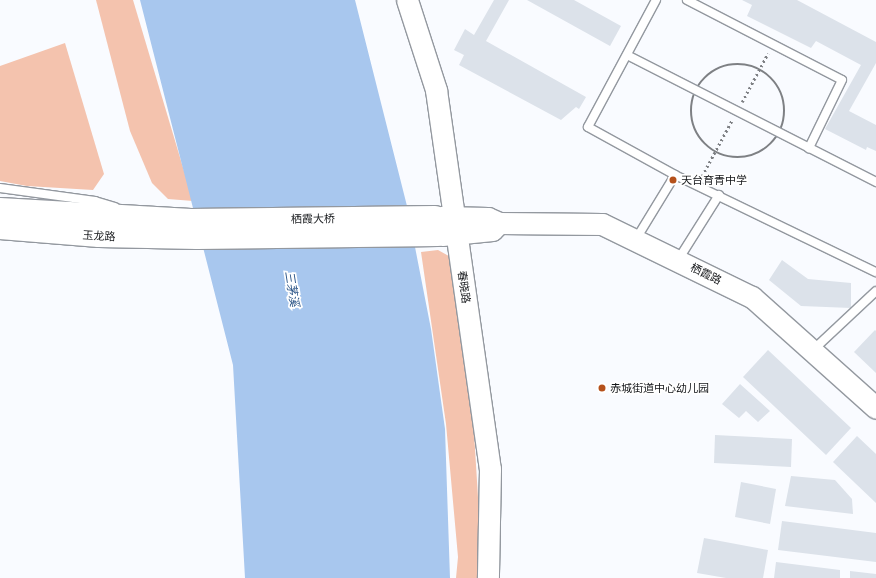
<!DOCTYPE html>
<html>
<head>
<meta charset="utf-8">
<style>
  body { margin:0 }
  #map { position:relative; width:876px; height:578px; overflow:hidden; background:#f9fbff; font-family:Montserrat,"Noto Sans SC",sans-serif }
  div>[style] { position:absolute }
  .green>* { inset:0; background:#f4c3ae }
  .water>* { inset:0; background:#a8c7ee }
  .building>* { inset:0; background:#dce2ea }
  .path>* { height:2.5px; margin-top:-1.25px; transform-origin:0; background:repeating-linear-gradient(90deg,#7e8084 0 2px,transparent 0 5px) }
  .path>.ring { margin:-1.25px; padding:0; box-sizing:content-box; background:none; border:2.5px solid #7e8084; border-radius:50% }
  .roads { filter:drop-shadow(1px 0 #93989f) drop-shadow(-1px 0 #93989f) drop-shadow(0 1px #93989f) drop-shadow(0 -1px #93989f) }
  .service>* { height:8px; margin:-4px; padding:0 4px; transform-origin:4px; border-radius:4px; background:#fff }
  .tertiary>* { height:21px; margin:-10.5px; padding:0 10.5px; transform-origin:10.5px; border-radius:10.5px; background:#fff }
  .secondary>* { height:22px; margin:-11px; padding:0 11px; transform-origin:11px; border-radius:11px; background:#fff }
  .dots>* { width:11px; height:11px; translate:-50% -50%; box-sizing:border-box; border:2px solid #fff; border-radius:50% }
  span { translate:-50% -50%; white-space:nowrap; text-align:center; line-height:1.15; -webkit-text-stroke:3.5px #fff; paint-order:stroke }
  .poi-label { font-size:11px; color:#15171a }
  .left { translate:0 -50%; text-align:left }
  .street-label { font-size:11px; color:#15171a }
  .water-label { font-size:12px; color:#2d5688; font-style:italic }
</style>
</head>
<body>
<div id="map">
  <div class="green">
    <div style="clip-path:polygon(96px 0,133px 0,193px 201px,168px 199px,152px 183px,130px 131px)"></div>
    <div style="clip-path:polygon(65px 43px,104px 174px,93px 190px,27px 186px,0 181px,0 66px)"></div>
    <div style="clip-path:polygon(438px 250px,456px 260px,471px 384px,483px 578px,456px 578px,458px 557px,446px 424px,421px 252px)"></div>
  </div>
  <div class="water">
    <div style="clip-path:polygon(140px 0,355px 0,407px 206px,431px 329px,445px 429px,450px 578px,245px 578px,233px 365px)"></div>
  </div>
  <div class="building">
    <div style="clip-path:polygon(494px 0,509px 0,486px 41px,586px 97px,579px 109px,576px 107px,561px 120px,459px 65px,464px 55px,454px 50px,465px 29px,474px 35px)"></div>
    <div style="clip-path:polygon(527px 0,574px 0,621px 26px,610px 46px)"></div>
    <div style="clip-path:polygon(742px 0,797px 0,876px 42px,876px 63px,849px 111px,876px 125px,876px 151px,867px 147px,866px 150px,825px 129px,861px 65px,816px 41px,811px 48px,747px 16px,752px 5px)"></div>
    <div style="clip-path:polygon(782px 260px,808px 279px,851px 283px,851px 308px,801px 306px,769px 280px)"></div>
    <div style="clip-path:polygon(875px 330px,876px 331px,876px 373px,854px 352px)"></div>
    <div style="clip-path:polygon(768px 350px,851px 428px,826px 455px,743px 377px)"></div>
    <div style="clip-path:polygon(740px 384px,770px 411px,758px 422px,746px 411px,739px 418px,722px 404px)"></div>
    <div style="clip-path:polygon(715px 435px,792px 439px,791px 467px,714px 463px)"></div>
    <div style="clip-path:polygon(857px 436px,876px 454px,876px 503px,833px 462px)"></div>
    <div style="clip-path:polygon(791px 476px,835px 480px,852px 499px,853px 514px,785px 506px)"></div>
    <div style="clip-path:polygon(741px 482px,776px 489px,770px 524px,735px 517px)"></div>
    <div style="clip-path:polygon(782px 521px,876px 533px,876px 562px,778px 550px)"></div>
    <div style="clip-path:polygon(704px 538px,768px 550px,763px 578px,726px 578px,697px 573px)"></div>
    <div style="clip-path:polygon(776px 562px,840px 570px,840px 578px,774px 578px)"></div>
    <div style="clip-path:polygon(850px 571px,876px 574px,876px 578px,850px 578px)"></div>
  </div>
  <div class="path">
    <div class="ring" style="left:691px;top:64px;width:91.5px;height:91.5px"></div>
    <div style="left:742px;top:102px;width:55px;rotate:-62deg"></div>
    <div style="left:702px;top:176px;width:64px;rotate:-61.8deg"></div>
  </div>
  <div class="roads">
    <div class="service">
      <div style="left:656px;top:0;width:144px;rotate:118.2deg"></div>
      <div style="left:588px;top:127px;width:99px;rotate:28.9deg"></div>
      <div style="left:675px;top:175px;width:223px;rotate:25.8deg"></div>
      <div style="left:687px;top:0;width:174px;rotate:27.3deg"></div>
      <div style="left:842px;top:80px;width:76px;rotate:115.9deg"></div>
      <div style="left:627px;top:55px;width:280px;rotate:27deg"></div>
      <div style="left:0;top:188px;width:96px;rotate:7.8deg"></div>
      <div style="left:95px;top:201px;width:21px;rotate:17deg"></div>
      <div style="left:636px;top:239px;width:75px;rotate:-58.6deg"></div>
      <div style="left:678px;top:260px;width:77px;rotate:-57.8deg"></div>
      <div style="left:813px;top:350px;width:86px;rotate:-43.1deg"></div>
    </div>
    <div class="tertiary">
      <div style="left:407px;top:0;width:95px;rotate:72.1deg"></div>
      <div style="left:436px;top:90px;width:383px;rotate:81.9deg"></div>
      <div style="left:490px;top:469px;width:109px;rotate:91.1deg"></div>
      <div style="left:441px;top:217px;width:47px;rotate:1.2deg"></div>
      <div style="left:488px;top:218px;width:12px;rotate:24deg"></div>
      <div style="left:499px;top:223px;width:10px;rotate:135deg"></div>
      <div style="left:492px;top:230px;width:50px;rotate:174.3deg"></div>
      <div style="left:499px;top:223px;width:103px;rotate:0.6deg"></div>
      <div style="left:602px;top:224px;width:167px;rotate:26deg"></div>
      <div style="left:752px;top:297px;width:166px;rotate:41.8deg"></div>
    </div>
    <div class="secondary">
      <div style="left:0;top:209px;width:191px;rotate:3.3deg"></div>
      <div style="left:191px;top:220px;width:244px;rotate:-0.7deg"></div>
      <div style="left:0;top:228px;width:99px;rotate:4.6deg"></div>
      <div style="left:99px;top:236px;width:98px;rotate:1.2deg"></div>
      <div style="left:197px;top:238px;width:241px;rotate:-0.7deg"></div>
    </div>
  </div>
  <div class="dots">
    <div style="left:673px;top:180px;background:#b5511b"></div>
    <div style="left:602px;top:388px;background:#b5511b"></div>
  </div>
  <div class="poi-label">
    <span class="left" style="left:681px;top:180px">天台育青中学</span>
    <span class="left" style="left:610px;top:388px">赤城街道中心幼儿园</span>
  </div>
  <div class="street-label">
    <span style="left:313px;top:219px;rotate:-1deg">栖霞大桥</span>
    <span style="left:99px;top:236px;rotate:3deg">玉龙路</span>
    <span style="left:706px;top:274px;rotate:26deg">栖霞路</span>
    <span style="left:464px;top:287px;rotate:82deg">春晓路</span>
  </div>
  <div class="water-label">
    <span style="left:292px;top:289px;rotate:81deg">三茅溪</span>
  </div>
</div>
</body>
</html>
